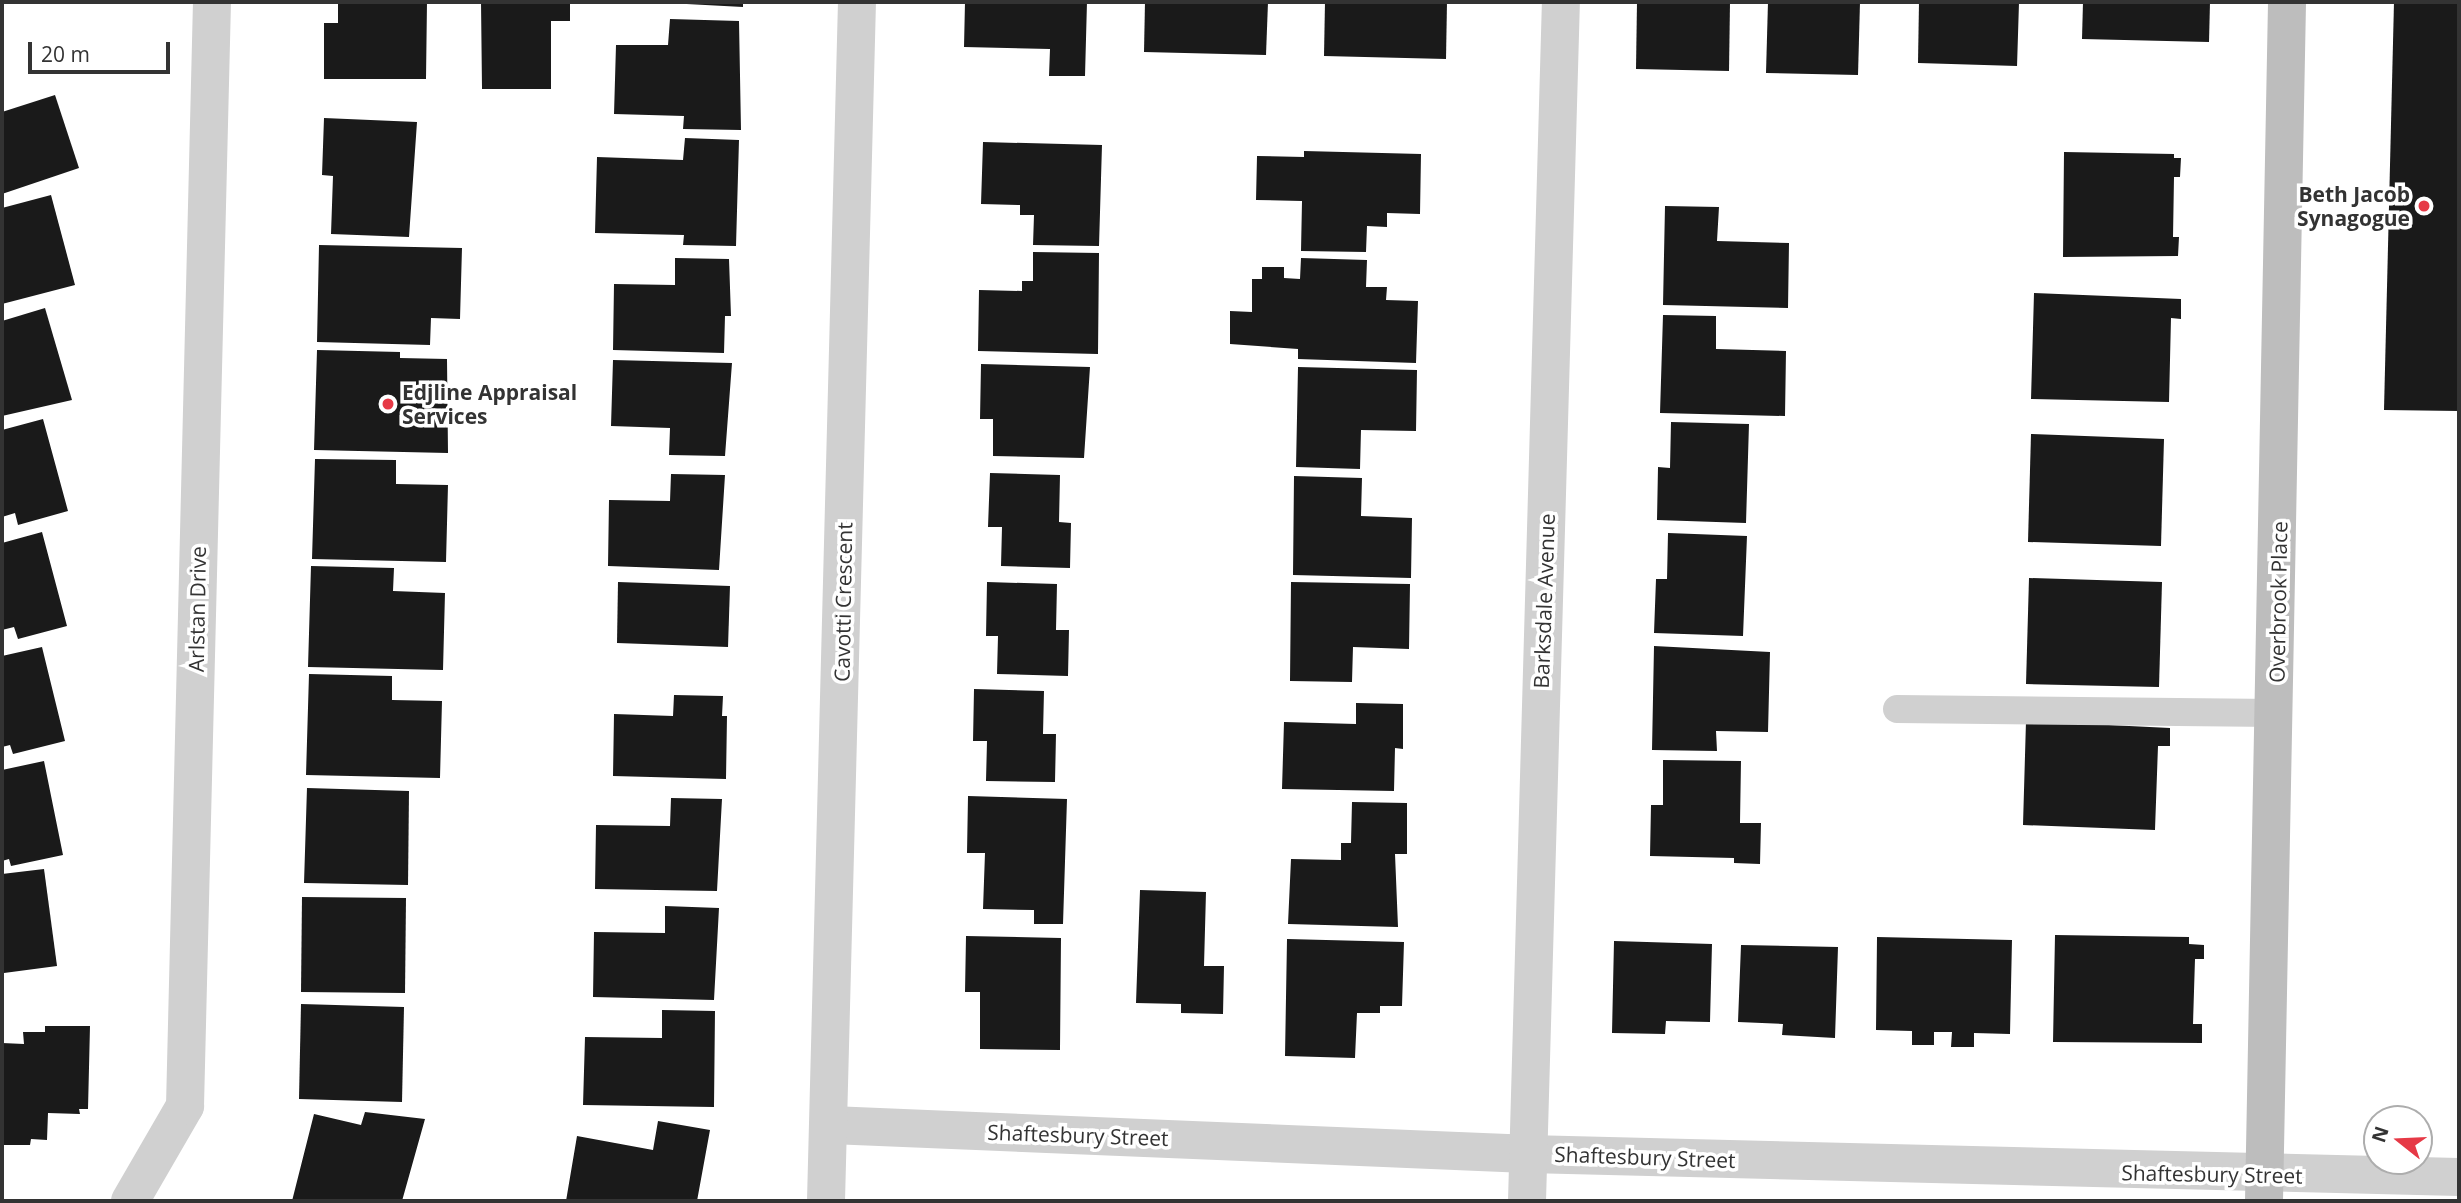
<!DOCTYPE html>
<html>
<head>
<meta charset="utf-8">
<style>
  body { margin:0 }
  #map { position:relative; width:2461px; height:1203px; overflow:hidden; background:#fff; font-family:"Open Sans",sans-serif }
  div>[style] { position:absolute }
  .building>* { inset:0; background:#1a1a1a }
  .lane>* { height:28px; margin:-14px; padding:0 14px; transform-origin:14px; border-radius:14px; background:#d0d0d0 }
  .street>* { height:38px; margin:-19px; padding:0 19px; transform-origin:19px; border-radius:19px; background:#d0d0d0 }
  .secondary>* { height:38px; margin:-19px; padding:0 19px; transform-origin:19px; border-radius:19px; background:#bdbdbd }
  .dots>* { width:19px; height:19px; translate:-50% -50%; box-sizing:border-box; border:4px solid #fff; border-radius:50% }
  span { translate:-50% -50%; white-space:nowrap; text-align:center; line-height:1.15; -webkit-text-stroke:7px #fff; paint-order:stroke }
  .poi-label { font-size:21px; color:#333; font-weight:700 }
  .right { translate:-100% -50%; text-align:right }
  .left { translate:0 -50%; text-align:left }
  .street-label { font-size:21px; color:#333 }
  .frame { position:absolute; inset:0; border:4px solid #333; pointer-events:none }
  .north { position:absolute; left:2363px; top:1105px; width:70px; height:70px; box-sizing:border-box; background:#fff; border:2px solid #adadad; border-radius:50%; rotate:288deg; font-size:19px; font-weight:700; line-height:28px; text-align:center; color:#333 }
  .north::after { content:''; display:block; margin:auto; width:24px; height:32px; background:#e63946; clip-path:polygon(50% 0,100% 100%,50% 72%,0 100%) }
  .scale { position:absolute; left:28px; top:42px; width:142px; height:32px; box-sizing:border-box; border:4px solid #333; border-top:0; padding-left:9px; font-size:21px; line-height:24px; white-space:nowrap; color:#333; -webkit-text-stroke:5px #fff; paint-order:stroke }
</style>
</head>
<body>
<div id="map">
  <div class="building">
    <div style="clip-path:polygon(338px 2px,427px 2px,426px 79px,324px 79px,324px 23px,338px 23px)"></div>
    <div style="clip-path:polygon(481px 2px,570px 2px,570px 21px,551px 21px,551px 89px,482px 89px)"></div>
    <div style="clip-path:polygon(649px 2px,743px 2px,743px 7px)"></div>
    <div style="clip-path:polygon(965px 2px,1087px 2px,1085px 76px,1049px 76px,1050px 49px,964px 47px)"></div>
    <div style="clip-path:polygon(1145px 2px,1268px 2px,1266px 55px,1144px 52px)"></div>
    <div style="clip-path:polygon(1325px 2px,1447px 2px,1446px 59px,1324px 56px)"></div>
    <div style="clip-path:polygon(1637px 2px,1730px 2px,1729px 71px,1636px 69px)"></div>
    <div style="clip-path:polygon(1768px 2px,1860px 2px,1858px 75px,1766px 73px)"></div>
    <div style="clip-path:polygon(1919px 2px,2019px 2px,2017px 66px,1918px 63px)"></div>
    <div style="clip-path:polygon(2083px 2px,2210px 2px,2209px 42px,2082px 39px)"></div>
    <div style="clip-path:polygon(2394px 2px,2459px 2px,2459px 411px,2384px 410px)"></div>
    <div style="clip-path:polygon(670px 19px,739px 21px,741px 130px,683px 129px,684px 116px,614px 114px,616px 45px,668px 45px)"></div>
    <div style="clip-path:polygon(55px 95px,79px 168px,2px 194px,2px 112px)"></div>
    <div style="clip-path:polygon(324px 118px,417px 122px,409px 237px,331px 234px,333px 176px,322px 175px)"></div>
    <div style="clip-path:polygon(685px 138px,739px 140px,736px 246px,683px 245px,684px 235px,595px 233px,597px 157px,683px 160px)"></div>
    <div style="clip-path:polygon(983px 142px,1102px 145px,1099px 246px,1033px 245px,1034px 215px,1020px 215px,1020px 205px,981px 204px)"></div>
    <div style="clip-path:polygon(1304px 151px,1421px 154px,1420px 214px,1387px 213px,1387px 227px,1367px 226px,1366px 252px,1301px 251px,1302px 201px,1256px 200px,1257px 156px,1304px 157px)"></div>
    <div style="clip-path:polygon(2064px 152px,2174px 154px,2174px 158px,2181px 158px,2180px 177px,2174px 177px,2173px 237px,2179px 237px,2178px 256px,2063px 257px)"></div>
    <div style="clip-path:polygon(51px 195px,75px 285px,2px 304px,2px 208px)"></div>
    <div style="clip-path:polygon(1665px 206px,1719px 207px,1717px 241px,1789px 243px,1788px 308px,1663px 305px)"></div>
    <div style="clip-path:polygon(319px 245px,462px 248px,460px 319px,431px 318px,430px 345px,317px 342px)"></div>
    <div style="clip-path:polygon(1033px 252px,1099px 253px,1098px 354px,978px 351px,979px 290px,1022px 291px,1022px 281px,1033px 281px)"></div>
    <div style="clip-path:polygon(675px 258px,729px 259px,731px 316px,725px 316px,724px 353px,613px 350px,614px 284px,675px 285px)"></div>
    <div style="clip-path:polygon(1301px 258px,1367px 260px,1366px 287px,1387px 287px,1386px 300px,1418px 301px,1416px 363px,1298px 359px,1298px 349px,1230px 344px,1230px 311px,1252px 312px,1252px 279px,1262px 279px,1262px 267px,1284px 267px,1284px 278px,1300px 279px)"></div>
    <div style="clip-path:polygon(2034px 293px,2181px 299px,2181px 319px,2171px 318px,2169px 402px,2031px 399px)"></div>
    <div style="clip-path:polygon(45px 308px,72px 400px,2px 416px,2px 321px)"></div>
    <div style="clip-path:polygon(1663px 315px,1716px 316px,1716px 349px,1786px 351px,1785px 416px,1660px 413px)"></div>
    <div style="clip-path:polygon(317px 350px,400px 352px,400px 358px,447px 359px,448px 453px,314px 450px)"></div>
    <div style="clip-path:polygon(613px 360px,732px 363px,725px 456px,669px 455px,670px 428px,611px 426px)"></div>
    <div style="clip-path:polygon(981px 364px,1090px 367px,1084px 458px,993px 456px,993px 419px,980px 419px)"></div>
    <div style="clip-path:polygon(1298px 367px,1417px 370px,1416px 431px,1361px 430px,1360px 469px,1296px 467px)"></div>
    <div style="clip-path:polygon(43px 419px,68px 511px,18px 525px,15px 513px,2px 517px,2px 430px)"></div>
    <div style="clip-path:polygon(1671px 422px,1749px 424px,1746px 523px,1657px 520px,1658px 467px,1670px 468px)"></div>
    <div style="clip-path:polygon(2031px 434px,2164px 439px,2161px 546px,2028px 542px)"></div>
    <div style="clip-path:polygon(315px 459px,396px 460px,396px 484px,448px 485px,446px 562px,312px 559px)"></div>
    <div style="clip-path:polygon(990px 473px,1060px 475px,1059px 522px,1071px 523px,1070px 568px,1001px 566px,1002px 527px,988px 527px)"></div>
    <div style="clip-path:polygon(671px 474px,725px 475px,719px 570px,608px 566px,609px 500px,670px 501px)"></div>
    <div style="clip-path:polygon(1294px 476px,1362px 478px,1361px 516px,1412px 518px,1411px 578px,1293px 575px)"></div>
    <div style="clip-path:polygon(42px 532px,67px 626px,18px 639px,14px 627px,2px 630px,2px 543px)"></div>
    <div style="clip-path:polygon(1668px 533px,1747px 536px,1743px 636px,1654px 633px,1656px 579px,1667px 579px)"></div>
    <div style="clip-path:polygon(311px 566px,394px 568px,393px 591px,445px 593px,443px 670px,308px 667px)"></div>
    <div style="clip-path:polygon(2029px 578px,2162px 582px,2159px 687px,2026px 684px)"></div>
    <div style="clip-path:polygon(618px 582px,730px 586px,728px 647px,617px 643px)"></div>
    <div style="clip-path:polygon(987px 582px,1057px 584px,1056px 630px,1069px 630px,1068px 676px,997px 674px,998px 636px,986px 636px)"></div>
    <div style="clip-path:polygon(1291px 582px,1410px 584px,1409px 649px,1353px 647px,1352px 682px,1290px 681px)"></div>
    <div style="clip-path:polygon(1654px 646px,1770px 652px,1768px 732px,1716px 731px,1717px 751px,1652px 750px)"></div>
    <div style="clip-path:polygon(42px 647px,65px 741px,13px 754px,10px 745px,2px 747px,2px 656px)"></div>
    <div style="clip-path:polygon(309px 674px,392px 676px,392px 700px,442px 701px,440px 778px,306px 775px)"></div>
    <div style="clip-path:polygon(974px 689px,1044px 691px,1043px 734px,1056px 734px,1055px 782px,986px 781px,987px 741px,973px 741px)"></div>
    <div style="clip-path:polygon(674px 695px,723px 696px,722px 716px,727px 716px,726px 779px,613px 776px,614px 714px,673px 716px)"></div>
    <div style="clip-path:polygon(1356px 703px,1403px 704px,1403px 749px,1395px 748px,1394px 791px,1282px 789px,1284px 722px,1356px 724px)"></div>
    <div style="clip-path:polygon(2026px 721px,2170px 728px,2170px 746px,2158px 746px,2155px 830px,2023px 825px)"></div>
    <div style="clip-path:polygon(1663px 760px,1741px 761px,1740px 823px,1761px 823px,1760px 864px,1734px 863px,1734px 858px,1650px 856px,1651px 805px,1663px 805px)"></div>
    <div style="clip-path:polygon(44px 761px,63px 855px,11px 866px,9px 859px,2px 861px,2px 770px)"></div>
    <div style="clip-path:polygon(307px 788px,409px 791px,408px 885px,304px 883px)"></div>
    <div style="clip-path:polygon(968px 796px,1067px 799px,1063px 924px,1034px 924px,1034px 910px,983px 909px,985px 853px,967px 853px)"></div>
    <div style="clip-path:polygon(671px 798px,722px 799px,717px 891px,595px 889px,596px 825px,670px 826px)"></div>
    <div style="clip-path:polygon(1352px 802px,1407px 803px,1407px 854px,1395px 854px,1398px 927px,1288px 924px,1291px 859px,1341px 860px,1341px 843px,1351px 843px)"></div>
    <div style="clip-path:polygon(44px 869px,57px 966px,4px 973px,2px 874px)"></div>
    <div style="clip-path:polygon(1140px 890px,1206px 892px,1204px 966px,1224px 966px,1223px 1014px,1181px 1013px,1181px 1004px,1136px 1003px)"></div>
    <div style="clip-path:polygon(302px 897px,406px 898px,405px 993px,301px 992px)"></div>
    <div style="clip-path:polygon(665px 906px,719px 908px,714px 1000px,593px 997px,594px 932px,665px 933px)"></div>
    <div style="clip-path:polygon(2055px 935px,2189px 937px,2189px 944px,2204px 945px,2204px 959px,2195px 959px,2193px 1024px,2202px 1024px,2202px 1043px,2053px 1042px)"></div>
    <div style="clip-path:polygon(966px 936px,1061px 938px,1060px 1050px,980px 1049px,980px 992px,965px 992px)"></div>
    <div style="clip-path:polygon(1877px 937px,2012px 940px,2010px 1034px,1974px 1033px,1974px 1047px,1951px 1047px,1952px 1032px,1934px 1032px,1934px 1045px,1912px 1045px,1912px 1031px,1876px 1030px)"></div>
    <div style="clip-path:polygon(1287px 939px,1404px 942px,1402px 1006px,1380px 1006px,1380px 1013px,1357px 1013px,1355px 1058px,1285px 1056px)"></div>
    <div style="clip-path:polygon(1614px 941px,1712px 944px,1710px 1022px,1666px 1021px,1665px 1034px,1612px 1033px)"></div>
    <div style="clip-path:polygon(1741px 945px,1838px 947px,1835px 1038px,1782px 1035px,1783px 1024px,1738px 1022px)"></div>
    <div style="clip-path:polygon(301px 1004px,404px 1007px,402px 1102px,299px 1099px)"></div>
    <div style="clip-path:polygon(662px 1010px,715px 1011px,714px 1107px,583px 1105px,585px 1037px,662px 1038px)"></div>
    <div style="clip-path:polygon(45px 1026px,90px 1026px,88px 1109px,79px 1109px,80px 1114px,48px 1113px,47px 1140px,31px 1139px,30px 1145px,2px 1145px,2px 1043px,24px 1044px,23px 1032px,45px 1032px)"></div>
    <div style="clip-path:polygon(365px 1112px,425px 1119px,402px 1201px,292px 1201px,314px 1114px,361px 1125px)"></div>
    <div style="clip-path:polygon(658px 1121px,710px 1130px,697px 1201px,566px 1201px,577px 1136px,653px 1150px)"></div>
  </div>
  <div class="lane">
    <div style="left:1897px;top:709px;width:378px;rotate:0.6deg"></div>
  </div>
  <div class="street">
    <div style="left:831px;top:1125px;width:698px;rotate:2.38deg"></div>
    <div style="left:1528px;top:1154px;width:931px;rotate:1.42deg"></div>
    <div style="left:130px;top:1201px;width:110px;rotate:-59.9deg"></div>
    <div style="left:185px;top:1106px;width:1104px;rotate:-88.6deg"></div>
    <div style="left:826px;top:1201px;width:1199px;rotate:-88.52deg"></div>
    <div style="left:1527px;top:1201px;width:1199px;rotate:-88.38deg"></div>
  </div>
  <div class="secondary">
    <div style="left:2264px;top:1201px;width:1199px;rotate:-88.9deg"></div>
  </div>
  <div class="dots">
    <div style="left:2424px;top:206px;background:#e63946"></div>
    <div style="left:388px;top:404px;background:#e63946"></div>
  </div>
  <div class="poi-label">
    <span class="right" style="left:2410px;top:206px">Beth Jacob<br>Synagogue</span>
    <span class="left" style="left:402px;top:404px">Edjline Appraisal<br>Services</span>
  </div>
  <div class="street-label">
    <span style="left:1544px;top:601px;rotate:-88deg">Barksdale Avenue</span>
    <span style="left:843px;top:602px;rotate:-89deg">Cavotti Crescent</span>
    <span style="left:2278px;top:602px;rotate:-89deg">Overbrook Place</span>
    <span style="left:197px;top:609px;rotate:-89deg">Arlstan Drive</span>
    <span style="left:1078px;top:1135px;rotate:2deg">Shaftesbury Street</span>
    <span style="left:1645px;top:1157px;rotate:2deg">Shaftesbury Street</span>
    <span style="left:2212px;top:1174px;rotate:1deg">Shaftesbury Street</span>
  </div>
  <div class="frame"></div>
  <div class="north">N</div>
  <div class="scale">20 m</div>
</div>
</body>
</html>
